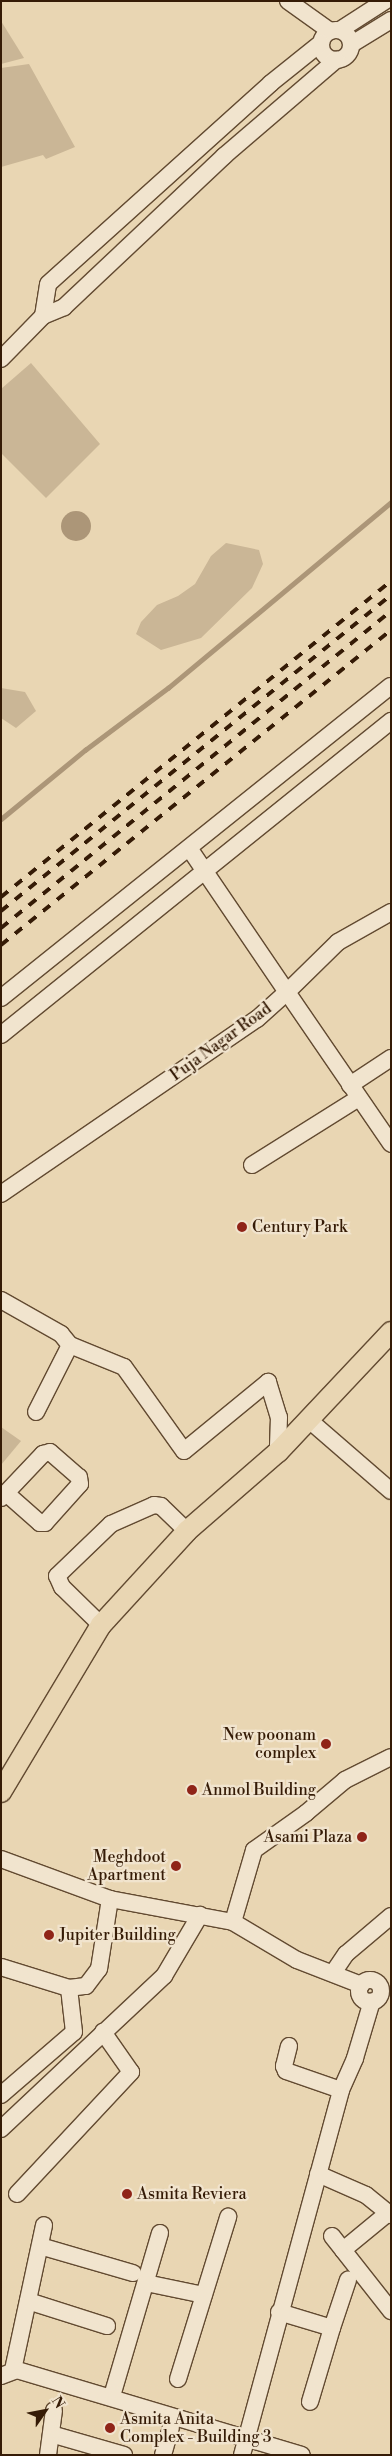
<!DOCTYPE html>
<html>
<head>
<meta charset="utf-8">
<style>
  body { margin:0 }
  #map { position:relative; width:392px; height:2456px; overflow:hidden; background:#e9d6b3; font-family:"Libre Bodoni",serif }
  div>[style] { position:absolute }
  .green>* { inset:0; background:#cab696 }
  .water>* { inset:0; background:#ac9678 }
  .round { border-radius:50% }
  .stream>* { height:4.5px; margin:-2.25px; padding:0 2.25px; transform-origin:2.25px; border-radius:2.25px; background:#ac9678 }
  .roads { filter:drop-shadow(1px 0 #624a31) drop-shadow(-1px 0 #624a31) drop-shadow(0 1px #624a31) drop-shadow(0 -1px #624a31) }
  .minor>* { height:16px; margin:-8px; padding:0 8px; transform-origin:8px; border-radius:8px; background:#f1e4ce }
  .minor>.ring { margin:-8px; padding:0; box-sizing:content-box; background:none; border:16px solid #f1e4ce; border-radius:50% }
  .major>* { height:20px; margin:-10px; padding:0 10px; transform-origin:10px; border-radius:10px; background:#e9d6b3 }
  .rail>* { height:4px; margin-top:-2px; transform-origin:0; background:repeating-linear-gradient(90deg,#351b06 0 9px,transparent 0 18px) }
  .dots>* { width:14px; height:14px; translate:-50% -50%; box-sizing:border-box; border:2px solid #f1e4ce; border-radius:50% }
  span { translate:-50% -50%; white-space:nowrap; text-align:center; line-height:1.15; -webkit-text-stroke:4.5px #f1e4ce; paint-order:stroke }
  .street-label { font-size:16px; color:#351b06 }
  .poi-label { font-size:16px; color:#351b06 }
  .left { translate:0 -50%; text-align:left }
  .right { translate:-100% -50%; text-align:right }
  .frame { position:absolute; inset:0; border:2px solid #351b06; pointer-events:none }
  .north { position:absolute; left:20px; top:2386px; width:50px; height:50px; -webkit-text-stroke:4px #f1e4ce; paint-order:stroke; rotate:57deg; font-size:14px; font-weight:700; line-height:20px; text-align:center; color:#351b06 }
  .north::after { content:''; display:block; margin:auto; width:18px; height:22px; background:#351b06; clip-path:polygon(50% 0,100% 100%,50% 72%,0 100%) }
</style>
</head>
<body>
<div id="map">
  <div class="green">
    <div style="clip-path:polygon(1px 21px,24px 58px,1px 64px)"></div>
    <div style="clip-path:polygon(29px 64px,75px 147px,46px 159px,43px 155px,1px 167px,1px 68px)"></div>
    <div style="clip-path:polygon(31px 363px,100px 444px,46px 498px,1px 453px,1px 389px)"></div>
    <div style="clip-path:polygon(226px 543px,259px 550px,263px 564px,252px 588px,201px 638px,161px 650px,136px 634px,141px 622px,157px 605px,178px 596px,195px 584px,211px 556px)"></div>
    <div style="clip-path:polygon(1px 688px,25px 692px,36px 711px,16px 728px,1px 718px)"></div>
    <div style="clip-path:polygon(1px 1427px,21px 1441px,1px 1465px)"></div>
  </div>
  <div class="water">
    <div class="round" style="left:61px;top:511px;width:30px;height:30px"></div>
  </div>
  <div class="stream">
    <div style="left:1px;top:819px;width:109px;rotate:-39.4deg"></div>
    <div style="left:85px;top:750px;width:104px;rotate:-36.8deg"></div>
    <div style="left:168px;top:688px;width:290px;rotate:-39.8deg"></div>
  </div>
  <div class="roads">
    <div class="minor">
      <div style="left:288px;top:1px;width:52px;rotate:35.5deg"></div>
      <div class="ring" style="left:321px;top:30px;width:14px;height:14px"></div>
      <div style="left:340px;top:30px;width:54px;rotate:-32.8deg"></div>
      <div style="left:352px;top:44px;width:46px;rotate:-31.6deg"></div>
      <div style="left:43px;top:316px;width:32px;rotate:-81deg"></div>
      <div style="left:48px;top:284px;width:300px;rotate:-42deg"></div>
      <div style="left:271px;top:83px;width:64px;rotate:-38.7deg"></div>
      <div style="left:1px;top:359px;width:60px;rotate:-45.7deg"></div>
      <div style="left:43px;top:316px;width:23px;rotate:-23deg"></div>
      <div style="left:64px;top:307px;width:220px;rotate:-43.3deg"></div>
      <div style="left:224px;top:156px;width:148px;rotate:-40.6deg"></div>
      <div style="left:189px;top:848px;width:174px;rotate:55.8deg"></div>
      <div style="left:287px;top:992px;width:71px;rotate:-44.4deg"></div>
      <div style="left:338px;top:942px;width:61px;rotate:-29.5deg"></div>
      <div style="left:1px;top:998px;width:499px;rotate:-38.7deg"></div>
      <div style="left:1px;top:1035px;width:501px;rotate:-38.84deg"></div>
      <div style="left:350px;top:1085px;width:49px;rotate:-33.4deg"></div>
      <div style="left:252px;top:1165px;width:126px;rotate:-32.1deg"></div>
      <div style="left:1px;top:1194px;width:310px;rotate:-34.4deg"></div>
      <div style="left:257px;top:1019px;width:40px;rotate:-42deg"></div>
      <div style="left:287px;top:992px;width:184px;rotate:55.6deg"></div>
      <div style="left:1px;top:1300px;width:69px;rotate:29.5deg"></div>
      <div style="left:61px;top:1334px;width:14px;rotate:51deg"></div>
      <div style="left:70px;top:1345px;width:75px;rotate:116.9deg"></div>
      <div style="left:70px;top:1345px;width:58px;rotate:22.2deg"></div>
      <div style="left:124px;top:1367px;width:103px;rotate:54.5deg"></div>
      <div style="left:184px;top:1451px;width:109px;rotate:-39.4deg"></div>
      <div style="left:268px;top:1382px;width:37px;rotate:73deg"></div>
      <div style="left:279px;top:1417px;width:35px;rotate:92deg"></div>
      <div style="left:309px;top:1420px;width:108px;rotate:40.9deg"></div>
      <div style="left:1px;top:1498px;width:7px;rotate:-45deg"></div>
      <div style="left:6px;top:1493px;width:54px;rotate:-46.5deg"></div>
      <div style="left:43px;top:1454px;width:7px;rotate:-16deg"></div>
      <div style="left:50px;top:1452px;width:38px;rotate:41deg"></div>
      <div style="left:79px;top:1477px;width:7px;rotate:82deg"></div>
      <div style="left:80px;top:1484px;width:52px;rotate:131.9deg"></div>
      <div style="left:45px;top:1523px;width:5px;rotate:180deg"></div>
      <div style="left:40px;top:1523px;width:45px;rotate:-138.6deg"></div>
      <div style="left:101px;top:1625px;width:54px;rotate:-135.7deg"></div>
      <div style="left:62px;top:1587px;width:12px;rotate:-114deg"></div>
      <div style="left:57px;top:1576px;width:75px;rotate:-43.9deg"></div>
      <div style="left:111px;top:1524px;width:47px;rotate:-23.8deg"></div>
      <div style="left:154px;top:1505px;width:7px;rotate:8deg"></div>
      <div style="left:161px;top:1506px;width:36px;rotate:44deg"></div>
      <div style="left:1px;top:1859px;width:116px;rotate:20.2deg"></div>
      <div style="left:110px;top:1899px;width:125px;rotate:10.6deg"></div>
      <div style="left:233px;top:1922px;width:74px;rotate:30.7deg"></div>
      <div style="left:297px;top:1960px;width:69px;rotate:21.3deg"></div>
      <div style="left:233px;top:1922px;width:75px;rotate:-73.7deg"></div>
      <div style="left:254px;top:1850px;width:64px;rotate:-35.4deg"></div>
      <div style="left:306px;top:1813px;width:51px;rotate:-40.2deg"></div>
      <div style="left:345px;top:1780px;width:51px;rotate:-26.6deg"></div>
      <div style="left:1px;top:1967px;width:71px;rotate:17.2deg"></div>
      <div style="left:69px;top:1988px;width:17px;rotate:-7deg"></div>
      <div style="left:86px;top:1986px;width:21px;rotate:-53deg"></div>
      <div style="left:99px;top:1969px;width:71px;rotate:-81.1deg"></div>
      <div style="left:333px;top:1973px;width:23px;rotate:-56deg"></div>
      <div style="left:346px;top:1954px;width:59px;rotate:-40.2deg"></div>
      <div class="ring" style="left:359px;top:1980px;width:6px;height:6px"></div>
      <div style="left:289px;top:2046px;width:21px;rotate:104deg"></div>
      <div style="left:284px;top:2066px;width:5px;rotate:68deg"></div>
      <div style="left:286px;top:2071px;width:58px;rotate:19.1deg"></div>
      <div style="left:1px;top:2095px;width:96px;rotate:-40.8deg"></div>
      <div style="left:74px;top:2032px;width:44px;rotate:-96.5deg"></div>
      <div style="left:1px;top:2129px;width:224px;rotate:-43.2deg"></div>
      <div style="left:164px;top:1976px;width:71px;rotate:-59.5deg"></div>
      <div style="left:318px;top:2174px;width:52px;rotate:23.6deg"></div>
      <div style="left:366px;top:2195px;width:32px;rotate:39deg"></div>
      <div style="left:17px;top:2194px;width:167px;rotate:-46.9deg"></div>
      <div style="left:131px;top:2072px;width:49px;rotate:-125deg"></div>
      <div style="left:388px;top:2213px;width:58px;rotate:140.6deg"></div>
      <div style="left:343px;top:2250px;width:78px;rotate:51.8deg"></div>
      <div style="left:332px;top:2236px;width:18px;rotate:52deg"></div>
      <div style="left:40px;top:2246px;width:97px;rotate:16.2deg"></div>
      <div style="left:146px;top:2283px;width:59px;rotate:11.7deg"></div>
      <div style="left:28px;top:2301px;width:83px;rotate:17.6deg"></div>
      <div style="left:279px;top:2312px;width:55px;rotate:16.8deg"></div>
      <div style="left:332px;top:2328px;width:77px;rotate:106.6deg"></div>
      <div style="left:332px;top:2328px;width:51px;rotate:-71.6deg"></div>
      <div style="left:13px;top:2370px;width:148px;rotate:-77.9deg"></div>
      <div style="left:1px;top:2376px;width:17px;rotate:-21deg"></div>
      <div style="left:17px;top:2370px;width:297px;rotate:16.6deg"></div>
      <div style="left:178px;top:2379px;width:170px;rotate:-72.8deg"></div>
      <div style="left:112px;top:2396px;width:170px;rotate:-73.6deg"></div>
      <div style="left:51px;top:2434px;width:76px;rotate:16deg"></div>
      <div style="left:48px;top:2455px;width:45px;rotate:-82.4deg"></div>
      <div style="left:163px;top:2455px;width:29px;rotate:-74deg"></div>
      <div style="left:242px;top:2455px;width:378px;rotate:-74.8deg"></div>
      <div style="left:341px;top:2090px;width:35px;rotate:-66deg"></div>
      <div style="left:355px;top:2058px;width:59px;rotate:-73.4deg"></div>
    </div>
    <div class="major">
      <div style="left:1px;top:1792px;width:195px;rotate:-59.1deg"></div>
      <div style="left:101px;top:1625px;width:127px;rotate:-47.5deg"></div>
      <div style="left:187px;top:1531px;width:121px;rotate:-41deg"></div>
      <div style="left:278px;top:1452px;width:165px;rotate:-46.7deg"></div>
    </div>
  </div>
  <div class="rail">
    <div style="left:1px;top:897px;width:502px;rotate:-39.02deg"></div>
    <div style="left:1px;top:911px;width:502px;rotate:-39.02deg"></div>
    <div style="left:1px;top:928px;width:503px;rotate:-39.1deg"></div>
    <div style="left:1px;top:945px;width:501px;rotate:-38.93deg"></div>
  </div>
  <div class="dots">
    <div style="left:242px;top:1227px;background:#8f2418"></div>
    <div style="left:326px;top:1744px;background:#8f2418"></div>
    <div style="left:192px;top:1790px;background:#8f2418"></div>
    <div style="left:362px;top:1837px;background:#8f2418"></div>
    <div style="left:176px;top:1866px;background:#8f2418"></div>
    <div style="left:49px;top:1935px;background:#8f2418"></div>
    <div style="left:127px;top:2194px;background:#8f2418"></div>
    <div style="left:110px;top:2428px;background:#8f2418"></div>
  </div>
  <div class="street-label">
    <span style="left:221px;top:1042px;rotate:-36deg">Puja Nagar Road</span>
  </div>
  <div class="poi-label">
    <span class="left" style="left:252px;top:1227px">Century Park</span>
    <span class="right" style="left:316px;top:1744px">New poonam<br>complex</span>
    <span class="left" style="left:202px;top:1790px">Anmol Building</span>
    <span class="right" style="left:352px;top:1837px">Asami Plaza</span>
    <span class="right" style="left:166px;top:1866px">Meghdoot<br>Apartment</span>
    <span class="left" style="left:59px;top:1935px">Jupiter Building</span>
    <span class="left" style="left:137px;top:2194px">Asmita Reviera</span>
    <span class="left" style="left:120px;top:2428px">Asmita Anita<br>Complex - Building 3</span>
  </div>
  <div class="frame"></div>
  <div class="north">N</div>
</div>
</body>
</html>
